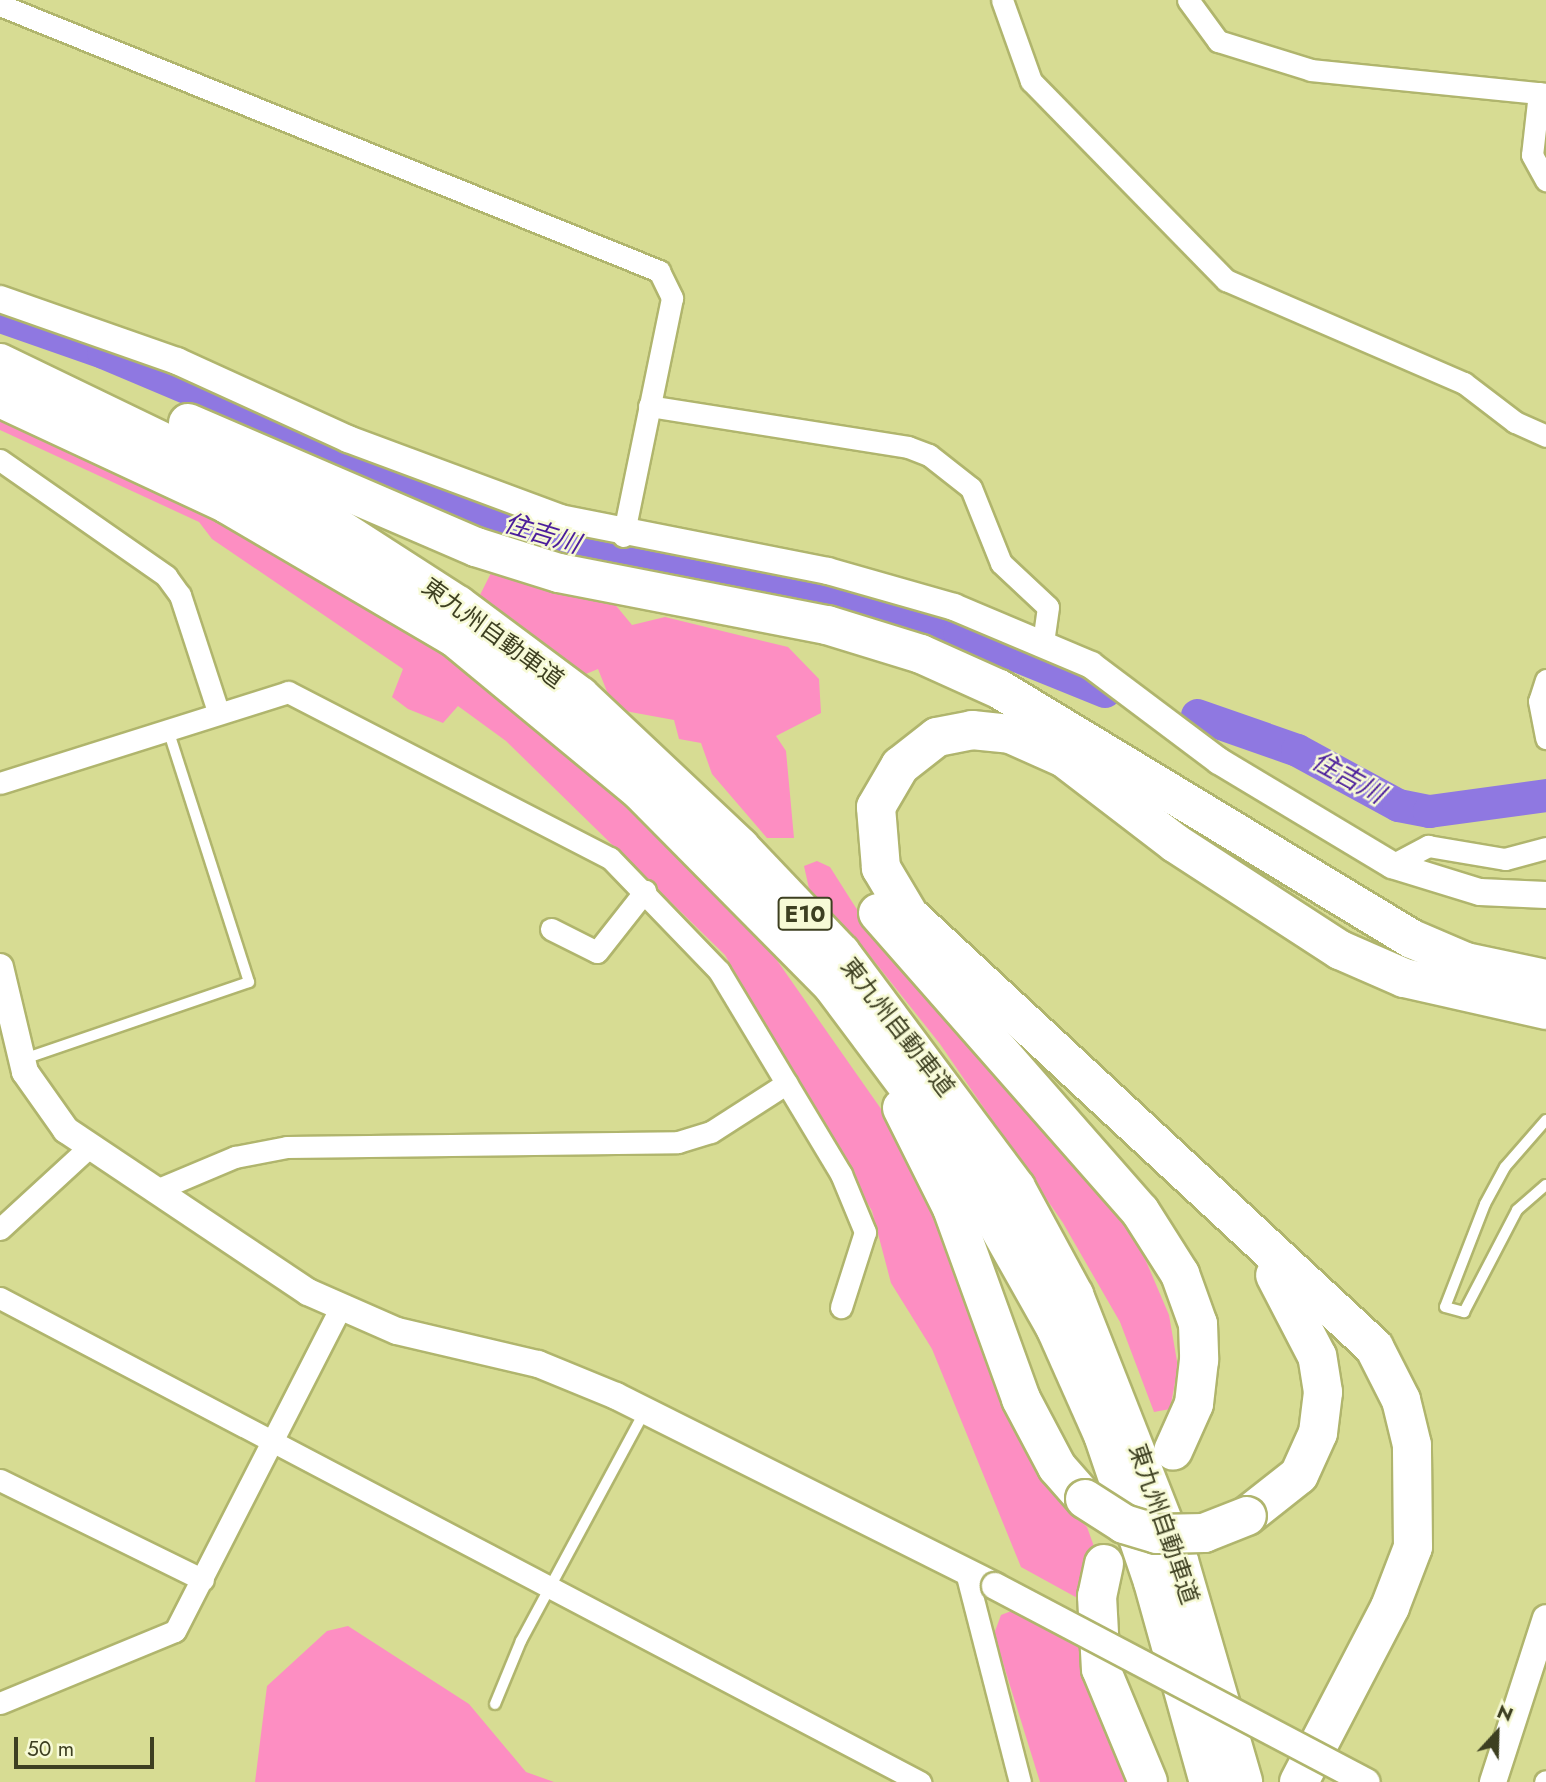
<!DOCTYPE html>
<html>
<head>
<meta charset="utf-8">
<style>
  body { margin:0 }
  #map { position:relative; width:1546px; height:1782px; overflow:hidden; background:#d7dc93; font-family:Jost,"Noto Sans JP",sans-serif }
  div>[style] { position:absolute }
  .green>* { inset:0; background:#fd8ec2 }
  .river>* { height:33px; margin:-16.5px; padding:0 16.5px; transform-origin:16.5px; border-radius:16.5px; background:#8f78e1 }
  .roads { filter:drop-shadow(2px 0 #b0b56d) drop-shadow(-2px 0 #b0b56d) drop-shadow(0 2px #b0b56d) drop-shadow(0 -2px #b0b56d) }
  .service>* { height:10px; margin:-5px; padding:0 5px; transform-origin:5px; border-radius:5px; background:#fff }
  .minor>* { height:21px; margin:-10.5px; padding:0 10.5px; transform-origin:10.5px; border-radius:10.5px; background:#fff }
  .tertiary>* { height:26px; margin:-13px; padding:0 13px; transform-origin:13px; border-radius:13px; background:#fff }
  .motorway>* { height:38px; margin:-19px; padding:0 19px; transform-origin:19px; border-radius:19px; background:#fff }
  .bridges { filter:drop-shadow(2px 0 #b0b56d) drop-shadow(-2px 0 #b0b56d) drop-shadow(0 2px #b0b56d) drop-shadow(0 -2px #b0b56d) }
  .tertiary-bridge>* { height:26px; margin:-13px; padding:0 13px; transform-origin:13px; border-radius:13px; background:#fff }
  .motorway-bridge>* { height:38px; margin:-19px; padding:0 19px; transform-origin:19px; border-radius:19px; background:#fff }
  span { translate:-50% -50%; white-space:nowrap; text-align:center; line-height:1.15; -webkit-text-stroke:5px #f7fad6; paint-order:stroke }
  .shield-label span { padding:2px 5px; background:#f7fad6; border:2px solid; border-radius:5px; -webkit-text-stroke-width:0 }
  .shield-label { font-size:23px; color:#3d3f21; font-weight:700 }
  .street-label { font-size:24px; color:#3d3f21 }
  .water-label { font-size:26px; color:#4b1e9b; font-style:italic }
  .north { position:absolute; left:1462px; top:1698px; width:70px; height:70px; -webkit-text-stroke:5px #f7fad6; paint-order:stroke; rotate:22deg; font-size:19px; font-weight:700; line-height:28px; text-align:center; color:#3d3f21 }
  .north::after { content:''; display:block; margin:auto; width:24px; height:32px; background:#3d3f21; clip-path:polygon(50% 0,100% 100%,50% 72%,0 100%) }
  .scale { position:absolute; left:14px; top:1737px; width:140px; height:32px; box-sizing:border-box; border:4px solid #3d3f21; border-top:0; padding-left:9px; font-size:21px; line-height:24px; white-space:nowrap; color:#3d3f21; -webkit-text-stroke:5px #f7fad6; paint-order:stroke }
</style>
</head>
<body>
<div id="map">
  <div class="green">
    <div style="clip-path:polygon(0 413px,350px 584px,551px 730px,755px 929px,935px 1186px,1017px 1420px,1047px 1486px,1087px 1527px,1096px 1552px,1081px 1600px,1021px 1567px,932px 1349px,891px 1283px,872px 1211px,725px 955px,506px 741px,458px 706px,443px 723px,408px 709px,392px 697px,403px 669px,212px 539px,199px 522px,0 430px)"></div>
    <div style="clip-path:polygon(495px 565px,531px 585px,613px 602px,632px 625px,665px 617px,788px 647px,819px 679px,821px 713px,776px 736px,786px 751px,794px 838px,767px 838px,712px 774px,701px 743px,679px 739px,674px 720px,614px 709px,598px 669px,581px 676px,477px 601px)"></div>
    <div style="clip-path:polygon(817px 861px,830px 867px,856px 908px,1093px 1173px,1137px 1240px,1169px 1315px,1178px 1367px,1170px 1409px,1154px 1412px,1120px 1322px,1063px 1223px,940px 1044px,859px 942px,810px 893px,804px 866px)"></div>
    <div style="clip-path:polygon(1014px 1610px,1078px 1645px,1087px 1659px,1126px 1782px,1040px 1782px,994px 1634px,1001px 1615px)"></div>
    <div style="clip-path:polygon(348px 1626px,469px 1704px,526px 1772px,554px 1782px,255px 1782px,267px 1686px,327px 1631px)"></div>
  </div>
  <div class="river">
    <div style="left:0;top:316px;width:109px;rotate:19.3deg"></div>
    <div style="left:103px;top:352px;width:476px;rotate:22.9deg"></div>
    <div style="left:542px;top:537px;width:324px;rotate:11.6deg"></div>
    <div style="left:859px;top:602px;width:104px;rotate:16.7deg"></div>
    <div style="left:959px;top:632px;width:157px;rotate:22.1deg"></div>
    <div style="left:1197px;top:715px;width:106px;rotate:19.3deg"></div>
    <div style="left:1297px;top:750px;width:115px;rotate:28.6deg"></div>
    <div style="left:1398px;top:805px;width:32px;rotate:11deg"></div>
    <div style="left:1429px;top:811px;width:118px;rotate:-7.8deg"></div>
  </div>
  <div class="roads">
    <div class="service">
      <div style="left:21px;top:1060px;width:241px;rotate:-18.9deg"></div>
      <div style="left:249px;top:982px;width:268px;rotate:-107.8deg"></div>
      <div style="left:1546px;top:1120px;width:62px;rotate:131.1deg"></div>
      <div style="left:1505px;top:1167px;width:42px;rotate:118.4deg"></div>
      <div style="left:1485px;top:1204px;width:110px;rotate:111.2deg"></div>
      <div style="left:1445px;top:1307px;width:20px;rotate:15deg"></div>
      <div style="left:1464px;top:1312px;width:115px;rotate:-62.5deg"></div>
      <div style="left:1517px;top:1210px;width:38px;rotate:-41deg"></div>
      <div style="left:495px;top:1704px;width:68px;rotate:-67.6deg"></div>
      <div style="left:521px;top:1641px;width:261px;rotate:-61.7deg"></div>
    </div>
    <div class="minor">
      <div style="left:1002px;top:0;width:86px;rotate:70.3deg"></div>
      <div style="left:1031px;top:81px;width:279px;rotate:45.6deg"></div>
      <div style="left:1226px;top:280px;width:259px;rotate:23.4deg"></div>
      <div style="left:1464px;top:383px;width:64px;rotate:37.4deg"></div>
      <div style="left:1515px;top:422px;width:34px;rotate:24deg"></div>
      <div style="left:1188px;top:0;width:51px;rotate:53.8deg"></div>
      <div style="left:1218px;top:41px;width:97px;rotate:17.3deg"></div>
      <div style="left:1311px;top:70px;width:236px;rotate:5.8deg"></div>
      <div style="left:0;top:5px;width:711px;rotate:21.98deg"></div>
      <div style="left:659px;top:271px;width:30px;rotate:64deg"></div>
      <div style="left:672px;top:298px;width:243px;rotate:101.6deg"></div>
      <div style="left:1539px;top:93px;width:62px;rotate:96.4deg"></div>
      <div style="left:1532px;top:155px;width:29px;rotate:61deg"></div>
      <div style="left:649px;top:406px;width:262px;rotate:9deg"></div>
      <div style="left:908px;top:447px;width:22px;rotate:21deg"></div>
      <div style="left:929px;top:455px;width:53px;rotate:38.2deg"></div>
      <div style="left:971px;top:488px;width:81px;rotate:68.2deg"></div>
      <div style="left:1001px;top:563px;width:64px;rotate:43.1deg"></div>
      <div style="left:1048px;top:607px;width:35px;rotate:98deg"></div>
      <div style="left:0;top:460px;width:203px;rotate:34.9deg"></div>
      <div style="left:166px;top:576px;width:24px;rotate:54deg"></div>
      <div style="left:180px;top:595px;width:122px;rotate:71.9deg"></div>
      <div style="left:1546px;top:680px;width:22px;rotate:108deg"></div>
      <div style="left:1539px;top:701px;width:38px;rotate:79deg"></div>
      <div style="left:0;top:783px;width:302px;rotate:-17.5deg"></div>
      <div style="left:288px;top:692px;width:362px;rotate:27.3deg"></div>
      <div style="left:610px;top:858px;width:157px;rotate:46deg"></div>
      <div style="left:719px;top:971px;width:237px;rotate:59deg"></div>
      <div style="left:841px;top:1174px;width:63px;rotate:67.5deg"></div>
      <div style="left:865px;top:1232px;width:79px;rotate:107.7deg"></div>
      <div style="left:1392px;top:865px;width:41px;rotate:-27.8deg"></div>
      <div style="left:1428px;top:846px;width:78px;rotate:9.6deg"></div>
      <div style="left:1505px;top:859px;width:42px;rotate:-15deg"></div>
      <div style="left:551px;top:929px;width:51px;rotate:26.6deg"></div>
      <div style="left:597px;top:952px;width:78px;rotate:-51.8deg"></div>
      <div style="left:154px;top:1191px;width:88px;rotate:-22.8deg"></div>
      <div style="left:235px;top:1157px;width:53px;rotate:-10.9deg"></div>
      <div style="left:287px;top:1147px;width:391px;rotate:-0.7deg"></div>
      <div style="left:678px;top:1142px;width:34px;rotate:-17deg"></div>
      <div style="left:711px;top:1132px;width:90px;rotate:-32.8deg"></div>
      <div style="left:0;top:1229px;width:118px;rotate:-42.6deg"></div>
      <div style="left:0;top:1298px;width:1040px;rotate:27.75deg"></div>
      <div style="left:0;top:1480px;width:226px;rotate:26.2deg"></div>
      <div style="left:966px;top:1572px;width:217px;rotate:75.6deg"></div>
      <div style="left:0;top:1703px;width:189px;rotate:-22.4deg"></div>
      <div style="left:175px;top:1631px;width:362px;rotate:-62.9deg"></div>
      <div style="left:1545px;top:1782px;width:1px;rotate:-45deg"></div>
    </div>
    <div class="tertiary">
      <div style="left:0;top:299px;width:188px;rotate:19.3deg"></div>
      <div style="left:177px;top:361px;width:188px;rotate:24.5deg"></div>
      <div style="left:348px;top:439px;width:226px;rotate:20.4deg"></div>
      <div style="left:560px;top:518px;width:273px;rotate:11.2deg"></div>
      <div style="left:828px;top:571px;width:131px;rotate:15.9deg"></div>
      <div style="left:954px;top:607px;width:149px;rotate:22.9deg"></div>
      <div style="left:1091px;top:665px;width:160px;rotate:36.9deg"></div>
      <div style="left:1219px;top:761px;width:202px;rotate:31deg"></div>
      <div style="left:1392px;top:865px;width:92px;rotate:17.1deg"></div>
      <div style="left:1480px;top:892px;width:66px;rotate:2.6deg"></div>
      <div style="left:0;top:967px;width:108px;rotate:76.6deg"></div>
      <div style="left:25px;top:1072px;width:71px;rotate:54.7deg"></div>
      <div style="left:66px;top:1130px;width:291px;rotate:33.8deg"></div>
      <div style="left:308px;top:1292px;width:97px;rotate:23.7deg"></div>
      <div style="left:397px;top:1331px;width:145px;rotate:13.2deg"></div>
      <div style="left:538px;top:1364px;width:84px;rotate:22.3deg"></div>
      <div style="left:616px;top:1396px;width:424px;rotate:26.6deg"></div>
      <div style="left:1493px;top:1782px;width:172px;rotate:-72.1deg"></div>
    </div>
    <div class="motorway">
      <div style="left:0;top:363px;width:365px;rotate:25.8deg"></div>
      <div style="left:329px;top:522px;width:153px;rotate:32.8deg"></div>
      <div style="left:458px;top:605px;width:152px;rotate:36.7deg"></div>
      <div style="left:580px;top:696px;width:220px;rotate:43.3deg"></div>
      <div style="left:740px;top:847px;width:146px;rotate:46.4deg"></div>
      <div style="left:841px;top:953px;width:293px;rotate:53.3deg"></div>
      <div style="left:1016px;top:1188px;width:122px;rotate:61.5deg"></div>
      <div style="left:1074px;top:1295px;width:286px;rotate:68.5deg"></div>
      <div style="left:1179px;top:1561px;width:230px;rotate:73.8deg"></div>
      <div style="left:0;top:398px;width:251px;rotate:25deg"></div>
      <div style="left:227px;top:504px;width:263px;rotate:30.4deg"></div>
      <div style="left:454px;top:637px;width:239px;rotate:39.6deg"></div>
      <div style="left:638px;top:789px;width:276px;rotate:45.3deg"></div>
      <div style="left:832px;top:985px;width:204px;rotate:53.2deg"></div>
      <div style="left:954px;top:1148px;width:206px;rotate:60.6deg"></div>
      <div style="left:1055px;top:1327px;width:118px;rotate:66deg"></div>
      <div style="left:1103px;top:1435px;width:155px;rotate:71.2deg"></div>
      <div style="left:1153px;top:1582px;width:208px;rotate:74.4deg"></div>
      <div style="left:188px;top:423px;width:314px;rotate:23.3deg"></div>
      <div style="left:476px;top:547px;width:87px;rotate:17.4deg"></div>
      <div style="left:559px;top:573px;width:273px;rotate:11deg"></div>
      <div style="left:827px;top:625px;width:98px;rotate:17.1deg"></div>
      <div style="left:921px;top:654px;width:85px;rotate:24.2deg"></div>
      <div style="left:999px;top:689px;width:483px;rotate:31.2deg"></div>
      <div style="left:1412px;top:939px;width:59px;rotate:23.1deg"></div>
      <div style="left:1466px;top:962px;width:82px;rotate:12deg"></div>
      <div style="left:878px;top:913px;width:397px;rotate:48.7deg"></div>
      <div style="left:1140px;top:1211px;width:75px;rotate:57.6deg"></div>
      <div style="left:1180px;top:1274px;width:53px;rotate:70.2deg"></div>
      <div style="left:1198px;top:1324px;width:36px;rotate:88deg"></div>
      <div style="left:1199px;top:1360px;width:44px;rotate:96.5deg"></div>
      <div style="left:1194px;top:1404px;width:51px;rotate:114.1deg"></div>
      <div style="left:902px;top:1108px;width:112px;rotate:63.4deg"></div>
      <div style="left:952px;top:1208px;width:203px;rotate:70.1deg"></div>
      <div style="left:1021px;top:1399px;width:77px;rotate:62.1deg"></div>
      <div style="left:1057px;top:1467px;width:43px;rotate:48.8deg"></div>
      <div style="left:1247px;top:1516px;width:66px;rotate:-38.3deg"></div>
      <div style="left:1299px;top:1475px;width:46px;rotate:-65.7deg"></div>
      <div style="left:1318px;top:1433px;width:41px;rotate:-83deg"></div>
      <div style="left:1323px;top:1392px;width:36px;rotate:-99deg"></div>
      <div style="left:1317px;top:1356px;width:91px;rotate:-117.4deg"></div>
      <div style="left:1104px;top:1564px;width:33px;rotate:102deg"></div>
      <div style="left:1097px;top:1596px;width:73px;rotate:86.9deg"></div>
      <div style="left:1101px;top:1669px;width:122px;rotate:67.4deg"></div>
      <div style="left:1299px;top:1782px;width:197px;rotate:-62.5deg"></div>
      <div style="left:1390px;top:1607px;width:64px;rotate:-69deg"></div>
      <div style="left:1413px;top:1547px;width:102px;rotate:-90.6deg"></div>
      <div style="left:1412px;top:1445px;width:46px;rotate:-103.7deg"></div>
      <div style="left:1401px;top:1400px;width:59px;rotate:-117deg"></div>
      <div style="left:1374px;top:1347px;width:635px;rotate:-137.11deg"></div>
      <div style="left:909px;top:915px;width:55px;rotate:-120.8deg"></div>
      <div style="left:881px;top:868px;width:61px;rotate:-94.7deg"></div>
      <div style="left:876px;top:807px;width:48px;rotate:-59.7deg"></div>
      <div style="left:900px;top:766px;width:47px;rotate:-38.1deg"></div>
      <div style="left:937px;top:737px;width:36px;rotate:-11deg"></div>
      <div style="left:972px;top:730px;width:38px;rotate:6deg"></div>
      <div style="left:1010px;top:734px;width:59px;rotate:24deg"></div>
      <div style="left:1064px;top:758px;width:140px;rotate:37.4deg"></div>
      <div style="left:1175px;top:843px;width:197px;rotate:33deg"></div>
      <div style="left:1340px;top:950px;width:70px;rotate:23.6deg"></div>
      <div style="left:1404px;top:978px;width:146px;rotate:12.7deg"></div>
    </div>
  </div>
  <div class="bridges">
    <div class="tertiary-bridge">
      <div style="left:995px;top:1586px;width:420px;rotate:27.8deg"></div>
    </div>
    <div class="motorway-bridge">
      <div style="left:1085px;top:1499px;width:46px;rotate:32.7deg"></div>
      <div style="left:1124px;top:1524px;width:34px;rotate:17deg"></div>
      <div style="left:1157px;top:1534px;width:47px;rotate:-1.2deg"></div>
      <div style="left:1204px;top:1533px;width:46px;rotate:-21.6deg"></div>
    </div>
  </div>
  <div class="shield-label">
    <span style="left:805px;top:914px">E10</span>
  </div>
  <div class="street-label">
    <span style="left:493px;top:633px;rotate:36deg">東九州自動車道</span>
    <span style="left:898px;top:1027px;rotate:52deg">東九州自動車道</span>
    <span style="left:1164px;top:1524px;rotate:71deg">東九州自動車道</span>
  </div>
  <div class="water-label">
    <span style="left:542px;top:534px;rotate:17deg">住吉川</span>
    <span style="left:1348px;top:778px;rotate:29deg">住吉川</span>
  </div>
  <div class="north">N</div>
  <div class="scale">50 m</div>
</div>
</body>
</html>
